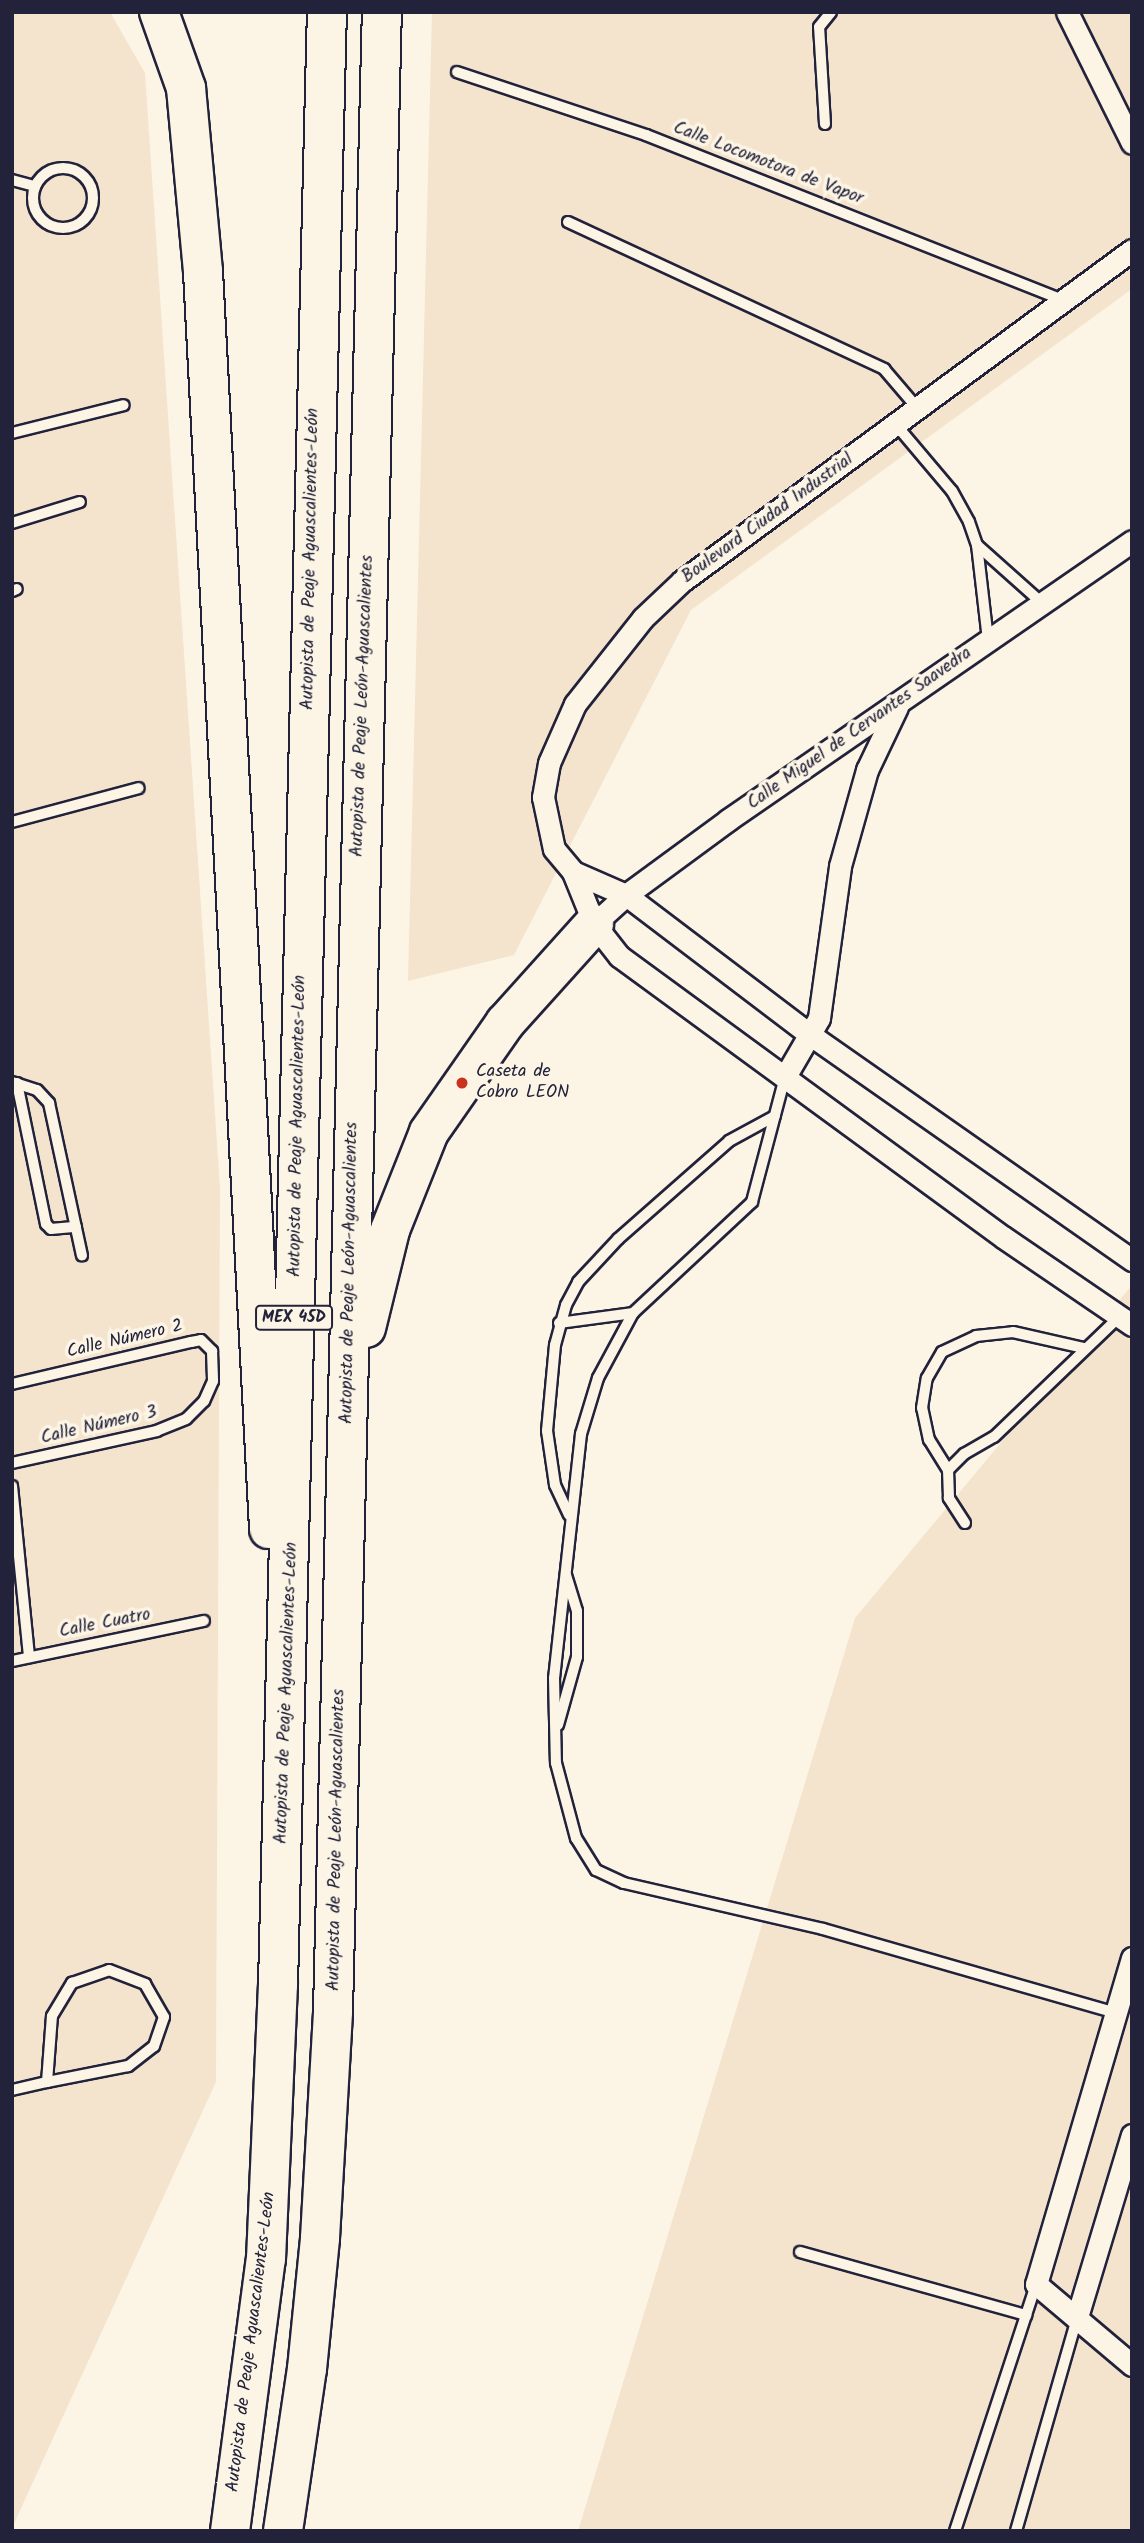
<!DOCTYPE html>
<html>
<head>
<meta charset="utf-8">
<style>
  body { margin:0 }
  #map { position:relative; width:1144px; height:2543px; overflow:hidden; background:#fcf5e5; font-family:Kalam,sans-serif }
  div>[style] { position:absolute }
  .built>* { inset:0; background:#f5e4cd }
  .roads { filter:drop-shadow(2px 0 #22223b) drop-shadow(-2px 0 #22223b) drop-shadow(0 2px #22223b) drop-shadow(0 -2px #22223b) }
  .service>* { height:10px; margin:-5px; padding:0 5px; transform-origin:5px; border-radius:5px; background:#fcf5e5 }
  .service>.ring { margin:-5px; padding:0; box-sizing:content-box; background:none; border:10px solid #fcf5e5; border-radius:50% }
  .minor>* { height:21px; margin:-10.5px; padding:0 10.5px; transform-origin:10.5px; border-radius:10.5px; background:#fcf5e5 }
  .motorway>* { height:38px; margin:-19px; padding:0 19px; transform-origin:19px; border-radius:19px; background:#fcf5e5 }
  .dots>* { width:19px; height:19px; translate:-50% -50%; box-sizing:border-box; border:4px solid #fcf5e5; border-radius:50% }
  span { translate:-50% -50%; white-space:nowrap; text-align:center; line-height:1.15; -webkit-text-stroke:7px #fcf5e5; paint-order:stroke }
  .shield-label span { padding:2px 5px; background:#fcf5e5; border:2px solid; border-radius:5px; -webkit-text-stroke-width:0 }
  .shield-label { font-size:16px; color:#22223b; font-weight:700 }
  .street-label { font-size:18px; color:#22223b }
  .poi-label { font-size:18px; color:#22223b }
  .left { translate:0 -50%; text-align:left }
  .frame { position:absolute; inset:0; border:14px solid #22223b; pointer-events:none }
</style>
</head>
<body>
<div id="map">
  <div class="built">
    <div style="clip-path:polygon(12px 12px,110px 12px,145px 73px,220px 1188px,216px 2082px,12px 2528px)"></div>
    <div style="clip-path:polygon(432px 12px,1132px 12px,1132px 289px,691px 610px,514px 955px,408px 981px)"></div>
    <div style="clip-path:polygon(1132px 1285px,1132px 2531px,578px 2531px,855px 1618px)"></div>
  </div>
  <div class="roads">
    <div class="service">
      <div style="left:457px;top:72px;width:199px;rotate:18.4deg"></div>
      <div style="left:646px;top:135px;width:448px;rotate:21.6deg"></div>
      <div style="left:825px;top:124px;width:97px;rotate:-93.5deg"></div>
      <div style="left:819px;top:27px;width:19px;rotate:-51deg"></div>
      <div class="ring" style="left:33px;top:168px;width:50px;height:50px"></div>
      <div style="left:12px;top:180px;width:24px;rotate:15deg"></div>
      <div style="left:568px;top:222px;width:349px;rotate:24.9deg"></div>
      <div style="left:884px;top:369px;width:54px;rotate:49.5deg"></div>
      <div style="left:897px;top:426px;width:85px;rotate:49.8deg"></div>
      <div style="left:952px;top:491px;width:35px;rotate:61deg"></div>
      <div style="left:969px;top:522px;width:24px;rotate:71deg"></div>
      <div style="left:977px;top:545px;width:96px;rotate:83.4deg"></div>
      <div style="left:12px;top:433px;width:115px;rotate:-14deg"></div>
      <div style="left:12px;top:523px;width:71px;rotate:-17.2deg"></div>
      <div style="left:977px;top:545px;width:86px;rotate:41.7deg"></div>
      <div style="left:12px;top:591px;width:5px;rotate:-22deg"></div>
      <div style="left:12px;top:822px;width:131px;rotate:-15deg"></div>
      <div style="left:785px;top:1077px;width:129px;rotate:104.8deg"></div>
      <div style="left:752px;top:1202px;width:163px;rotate:137deg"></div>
      <div style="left:633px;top:1313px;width:74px;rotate:118.3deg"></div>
      <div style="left:598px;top:1378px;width:59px;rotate:106.9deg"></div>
      <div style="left:581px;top:1434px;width:245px;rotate:96.3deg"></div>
      <div style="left:554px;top:1678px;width:85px;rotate:88.7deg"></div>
      <div style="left:556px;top:1763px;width:78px;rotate:75.1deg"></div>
      <div style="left:576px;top:1838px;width:38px;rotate:58deg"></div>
      <div style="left:596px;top:1870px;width:31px;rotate:25deg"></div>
      <div style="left:624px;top:1883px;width:204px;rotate:13deg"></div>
      <div style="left:823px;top:1929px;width:304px;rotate:16deg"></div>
      <div style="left:12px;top:1082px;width:26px;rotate:18deg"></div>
      <div style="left:37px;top:1090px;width:18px;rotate:47deg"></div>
      <div style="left:49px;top:1103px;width:156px;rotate:77.8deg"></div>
      <div style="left:17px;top:1083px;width:144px;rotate:78.4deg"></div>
      <div style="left:46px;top:1224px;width:7px;rotate:45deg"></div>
      <div style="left:51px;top:1229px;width:25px;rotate:-5deg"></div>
      <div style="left:559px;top:1323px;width:75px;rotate:-7.7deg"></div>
      <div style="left:12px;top:1384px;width:184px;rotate:-13.2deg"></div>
      <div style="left:191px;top:1342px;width:10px;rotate:-11deg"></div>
      <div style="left:201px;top:1340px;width:16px;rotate:45deg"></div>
      <div style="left:212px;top:1351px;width:30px;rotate:88deg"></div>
      <div style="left:213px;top:1381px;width:22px;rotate:114deg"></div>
      <div style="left:204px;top:1401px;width:25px;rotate:135deg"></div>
      <div style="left:186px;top:1419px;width:31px;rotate:158deg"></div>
      <div style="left:157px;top:1431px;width:148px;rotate:167.6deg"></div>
      <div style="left:948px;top:1470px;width:36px;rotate:-122deg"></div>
      <div style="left:929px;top:1440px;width:33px;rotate:-102deg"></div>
      <div style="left:922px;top:1408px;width:30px;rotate:-81deg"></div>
      <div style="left:927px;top:1378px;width:30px;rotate:-60deg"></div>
      <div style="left:942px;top:1352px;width:38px;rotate:-25deg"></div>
      <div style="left:976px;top:1336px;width:37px;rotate:-6deg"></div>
      <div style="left:1013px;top:1332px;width:73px;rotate:12.7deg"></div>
      <div style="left:12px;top:1486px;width:172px;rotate:84.3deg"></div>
      <div style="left:569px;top:1515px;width:33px;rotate:-115deg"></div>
      <div style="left:555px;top:1485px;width:55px;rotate:-98.4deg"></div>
      <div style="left:547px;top:1431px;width:86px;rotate:-84.7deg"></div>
      <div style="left:555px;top:1345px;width:41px;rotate:-74.6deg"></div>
      <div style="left:566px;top:1305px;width:26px;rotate:-62deg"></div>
      <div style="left:578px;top:1282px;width:59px;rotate:-47.1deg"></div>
      <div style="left:618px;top:1239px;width:148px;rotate:-41.4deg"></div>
      <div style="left:729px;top:1141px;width:52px;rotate:-28.5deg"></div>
      <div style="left:965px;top:1523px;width:30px;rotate:-123deg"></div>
      <div style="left:949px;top:1498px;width:28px;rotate:-92deg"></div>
      <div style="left:948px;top:1470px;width:23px;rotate:-45deg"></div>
      <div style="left:964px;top:1454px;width:34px;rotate:-30deg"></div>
      <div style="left:994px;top:1437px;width:173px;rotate:-43.8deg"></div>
      <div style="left:12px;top:1661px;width:196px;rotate:-11.8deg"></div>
      <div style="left:558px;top:1725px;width:71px;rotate:-74.4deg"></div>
      <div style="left:577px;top:1657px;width:46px;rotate:-90deg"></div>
      <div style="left:577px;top:1611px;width:38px;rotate:-107deg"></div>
      <div style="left:109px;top:1970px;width:39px;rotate:21deg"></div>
      <div style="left:145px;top:1984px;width:38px;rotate:60deg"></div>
      <div style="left:164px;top:2017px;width:31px;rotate:109deg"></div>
      <div style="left:154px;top:2046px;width:33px;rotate:142deg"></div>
      <div style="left:128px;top:2066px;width:83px;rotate:168.8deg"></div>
      <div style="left:47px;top:2082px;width:66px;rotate:-85.7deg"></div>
      <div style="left:52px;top:2016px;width:39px;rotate:-59deg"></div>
      <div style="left:72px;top:1983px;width:39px;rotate:-19deg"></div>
      <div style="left:12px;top:2090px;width:36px;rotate:-13deg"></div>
      <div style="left:800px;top:2252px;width:235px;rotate:15.6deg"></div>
      <div style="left:955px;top:2531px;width:260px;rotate:-71.8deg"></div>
      <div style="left:1016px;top:2531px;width:222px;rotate:-74deg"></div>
    </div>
    <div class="minor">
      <div style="left:1067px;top:12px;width:146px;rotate:63.6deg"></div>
      <div style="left:1132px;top:250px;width:559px;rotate:143.66deg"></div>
      <div style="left:682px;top:581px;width:54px;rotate:136.5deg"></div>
      <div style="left:643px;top:618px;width:110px;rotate:128.3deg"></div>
      <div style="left:575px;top:704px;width:64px;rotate:113.8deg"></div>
      <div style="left:549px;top:763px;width:35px;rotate:100deg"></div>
      <div style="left:543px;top:797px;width:53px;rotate:78.1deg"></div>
      <div style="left:554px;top:849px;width:30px;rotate:50deg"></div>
      <div style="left:573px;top:872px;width:56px;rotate:68deg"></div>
      <div style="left:594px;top:924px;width:41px;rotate:52deg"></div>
      <div style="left:619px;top:956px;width:476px;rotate:36.2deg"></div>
      <div style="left:1003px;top:1237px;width:156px;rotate:34.3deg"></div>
      <div style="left:573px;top:872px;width:58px;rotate:23.5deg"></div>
      <div style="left:626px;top:895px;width:233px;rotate:37.2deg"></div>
      <div style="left:812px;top:1036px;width:391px;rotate:35deg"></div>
      <div style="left:594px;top:924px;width:43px;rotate:-42.2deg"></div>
      <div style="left:626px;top:895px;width:127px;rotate:-36.3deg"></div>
      <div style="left:728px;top:820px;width:491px;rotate:-34.6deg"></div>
      <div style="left:786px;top:1075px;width:66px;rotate:-59.9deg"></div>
      <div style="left:819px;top:1018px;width:153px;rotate:-82.1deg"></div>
      <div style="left:840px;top:866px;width:100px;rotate:-74.3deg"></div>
      <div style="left:867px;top:770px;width:70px;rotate:-64.5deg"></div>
      <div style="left:1132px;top:1958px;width:340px;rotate:106.4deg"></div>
      <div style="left:1036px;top:2284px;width:126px;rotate:40.2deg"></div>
      <div style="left:1077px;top:2317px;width:190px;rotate:-73.2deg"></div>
    </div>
    <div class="motorway">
      <div style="left:159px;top:12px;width:81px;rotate:70.4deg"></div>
      <div style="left:186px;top:88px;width:185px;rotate:84.7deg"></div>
      <div style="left:203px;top:272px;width:1259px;rotate:86.99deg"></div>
      <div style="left:366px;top:1328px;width:101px;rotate:-76.2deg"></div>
      <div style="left:390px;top:1230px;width:105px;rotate:-68.3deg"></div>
      <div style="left:429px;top:1132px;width:133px;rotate:-55.1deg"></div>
      <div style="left:505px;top:1023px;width:133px;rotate:-48deg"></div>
      <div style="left:230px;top:2531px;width:274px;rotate:-82.5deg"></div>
      <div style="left:266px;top:2259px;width:274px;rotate:-87.5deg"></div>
      <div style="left:278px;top:1985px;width:1974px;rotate:-88.58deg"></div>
      <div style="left:283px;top:2531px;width:164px;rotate:-81.6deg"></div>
      <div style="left:307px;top:2369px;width:132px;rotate:-84.3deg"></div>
      <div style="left:320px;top:2238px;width:227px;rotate:-86.7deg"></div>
      <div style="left:333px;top:2011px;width:2000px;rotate:-88.6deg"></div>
    </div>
  </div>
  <div class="dots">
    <div style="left:462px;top:1083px;background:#c8321e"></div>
  </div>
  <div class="shield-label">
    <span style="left:294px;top:1318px">MEX 45D</span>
  </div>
  <div class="street-label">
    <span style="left:768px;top:164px;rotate:21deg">Calle Locomotora de Vapor</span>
    <span style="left:768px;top:519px;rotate:-36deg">Boulevard Ciudad Industrial</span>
    <span style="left:311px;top:559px;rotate:-89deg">Autopista de Peaje Aguascalientes-León</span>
    <span style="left:363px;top:706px;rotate:-88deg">Autopista de Peaje León-Aguascalientes</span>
    <span style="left:860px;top:729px;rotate:-35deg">Calle Miguel de Cervantes Saavedra</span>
    <span style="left:298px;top:1126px;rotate:-89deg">Autopista de Peaje Aguascalientes-León</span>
    <span style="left:350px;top:1273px;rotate:-89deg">Autopista de Peaje León-Aguascalientes</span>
    <span style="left:125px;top:1340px;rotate:-13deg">Calle Número 2</span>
    <span style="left:99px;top:1426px;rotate:-13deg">Calle Número 3</span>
    <span style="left:105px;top:1624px;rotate:-11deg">Calle Cuatro</span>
    <span style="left:287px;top:1693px;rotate:-88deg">Autopista de Peaje Aguascalientes-León</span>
    <span style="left:337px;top:1840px;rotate:-89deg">Autopista de Peaje León-Aguascalientes</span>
    <span style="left:252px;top:2342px;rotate:-83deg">Autopista de Peaje Aguascalientes-León</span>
  </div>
  <div class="poi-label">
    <span class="left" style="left:476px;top:1083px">Caseta de<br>Cobro LEON</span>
  </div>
  <div class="frame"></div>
</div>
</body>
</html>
